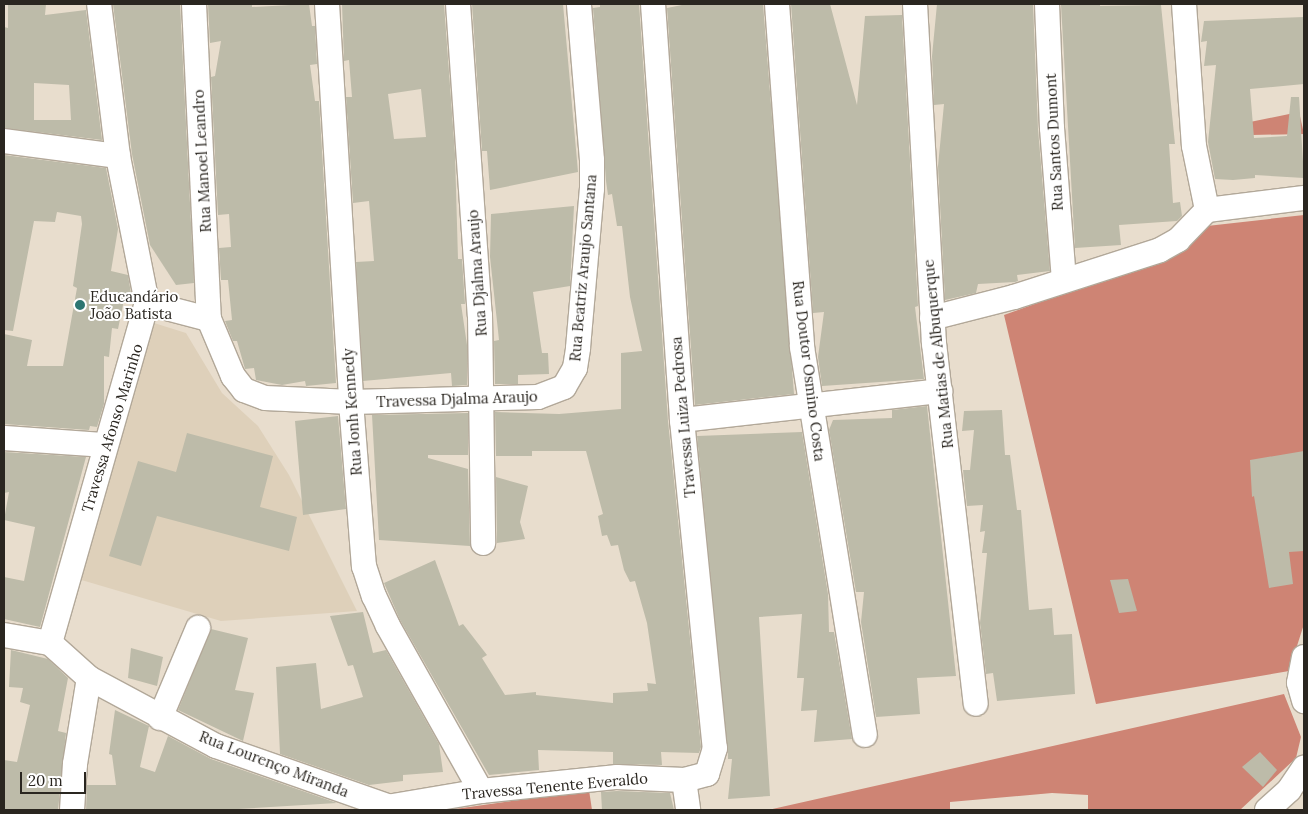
<!DOCTYPE html>
<html>
<head>
<meta charset="utf-8">
<style>
  body { margin:0 }
  #map { position:relative; width:1308px; height:814px; overflow:hidden; background:#e8ddcd; font-family:Lora,serif }
  div>[style] { position:absolute }
  .built>* { inset:0; background:#ded0ba }
  .forest>* { inset:0; background:#ce8474 }
  .building>* { inset:0; background:#bdbba9 }
  .roads { filter:drop-shadow(1px 0 #b2a899) drop-shadow(-1px 0 #b2a899) drop-shadow(0 1px #b2a899) drop-shadow(0 -1px #b2a899) }
  .street>* { height:24px; margin:-12px; padding:0 12px; transform-origin:12px; border-radius:12px; background:#fff }
  .dots>* { width:14px; height:14px; translate:-50% -50%; box-sizing:border-box; border:2px solid #fff; border-radius:50% }
  span { translate:-50% -50%; white-space:nowrap; text-align:center; line-height:1.15; -webkit-text-stroke:4px #fff; paint-order:stroke }
  .street-label { font-size:15px; color:#2a2620 }
  .poi-label { font-size:15px; color:#2a2620 }
  .left { translate:0 -50%; text-align:left }
  .frame { position:absolute; inset:0; border:5px solid #2a2620; pointer-events:none }
  .scale { position:absolute; left:20px; top:772px; width:66px; height:22px; box-sizing:border-box; border:2px solid #2a2620; border-top:0; padding-left:6px; font-size:15px; line-height:18px; white-space:nowrap; color:#2a2620; -webkit-text-stroke:4px #fff; paint-order:stroke }
</style>
</head>
<body>
<div id="map">
  <div class="built">
    <div style="clip-path:polygon(154px 323px,186px 333px,222px 393px,258px 426px,289px 475px,357px 611px,221px 621px,78px 579px)"></div>
  </div>
  <div class="forest">
    <div style="clip-path:polygon(1299px 112px,1304px 134px,1252px 135px,1250px 122px)"></div>
    <div style="clip-path:polygon(1304px 215px,1304px 624px,1289px 671px,1096px 704px,1004px 315px,1183px 250px,1207px 226px)"></div>
    <div style="clip-path:polygon(1284px 694px,1301px 737px,1296px 758px,1240px 810px,1088px 810px,1088px 795px,1052px 793px,950px 802px,950px 810px,768px 810px)"></div>
    <div style="clip-path:polygon(589px 790px,592px 810px,448px 810px)"></div>
  </div>
  <div class="building">
    <div style="clip-path:polygon(evenodd,8px 4px,46px 4px,45px 15px,86px 10px,102px 140px,4px 128px,4px 27px,8px 28px,8px 4px,34px 83px,69px 85px,71px 120px,34px 120px,34px 83px)"></div>
    <div style="clip-path:polygon(113px 4px,180px 4px,194px 283px,176px 285px,150px 245px,132px 154px)"></div>
    <div style="clip-path:polygon(208px 4px,252px 4px,252px 7px,309px 4px,312px 26px,315px 26px,317px 64px,310px 65px,315px 101px,319px 101px,336px 383px,306px 386px,305px 381px,282px 385px,256px 380px,254px 368px,245px 369px,237px 341px,233px 341px,225px 321px,232px 320px,228px 280px,221px 280px,219px 248px,231px 247px,229px 214px,218px 215px,211px 77px,215px 76px,221px 41px,210px 43px)"></div>
    <div style="clip-path:polygon(evenodd,342px 4px,444px 4px,455px 154px,458px 259px,462px 259px,465px 304px,461px 304px,467px 345px,467px 385px,452px 386px,451px 373px,363px 381px,356px 262px,374px 261px,369px 201px,353px 203px,346px 97px,352px 97px,349px 60px,344px 61px,342px 4px,421px 89px,426px 137px,394px 139px,388px 94px,421px 89px)"></div>
    <div style="clip-path:polygon(472px 4px,563px 4px,578px 172px,490px 190px,487px 151px,482px 151px)"></div>
    <div style="clip-path:polygon(600px 4px,639px 4px,668px 421px,701px 747px,699px 753px,661px 752px,662px 765px,613px 764px,613px 752px,538px 750px,539px 770px,489px 775px,400px 620px,384px 583px,435px 560px,459px 626px,463px 624px,487px 655px,482px 658px,505px 695px,536px 692px,536px 695px,613px 703px,613px 693px,648px 691px,647px 683px,656px 684px,647px 623px,635px 581px,630px 582px,624px 570px,618px 545px,611px 546px,607px 535px,602px 536px,598px 516px,603px 514px,586px 451px,532px 451px,532px 456px,496px 456px,495px 412px,559px 414px,621px 409px,621px 353px,642px 351px,630px 297px,622px 226px,617px 226px,612px 194px,608px 195px,606px 181px,593px 8px,600px 7px)"></div>
    <div style="clip-path:polygon(687px 4px,763px 4px,794px 394px,695px 405px,667px 8px)"></div>
    <div style="clip-path:polygon(791px 4px,830px 4px,857px 105px,865px 16px,902px 15px,918px 306px,915px 307px,924px 379px,822px 386px,818px 357px,824px 312px,813px 313px)"></div>
    <div style="clip-path:polygon(937px 4px,1033px 4px,1038px 129px,1050px 271px,1017px 275px,1018px 281px,1015px 282px,978px 284px,976px 293px,945px 300px,938px 166px,944px 104px,934px 105px,932px 56px)"></div>
    <div style="clip-path:polygon(1100px 4px,1100px 6px,1161px 5px,1175px 144px,1169px 144px,1173px 203px,1180px 202px,1182px 216px,1177px 221px,1119px 225px,1121px 245px,1075px 248px,1061px 5px)"></div>
    <div style="clip-path:polygon(1304px 17px,1304px 84px,1250px 89px,1254px 138px,1287px 136px,1291px 97px,1299px 97px,1304px 178px,1255px 175px,1255px 178px,1233px 180px,1215px 179px,1208px 142px,1216px 65px,1204px 66px,1207px 41px,1201px 42px,1204px 21px)"></div>
    <div style="clip-path:polygon(4px 155px,106px 168px,118px 229px,111px 271px,128px 275px,132px 300px,124px 300px,118px 329px,112px 328px,109px 357px,104px 356px,104px 404px,97px 427px,90px 426px,89px 430px,4px 424px,4px 334px,32px 340px,27px 366px,63px 366px,77px 288px,73px 286px,82px 224px,81px 216px,57px 212px,55px 222px,34px 221px,13px 331px,4px 330px)"></div>
    <div style="clip-path:polygon(574px 206px,570px 286px,533px 292px,542px 353px,548px 353px,549px 374px,518px 375px,518px 384px,495px 384px,494px 341px,499px 340px,490px 257px,491px 214px)"></div>
    <div style="clip-path:polygon(927px 406px,956px 676px,917px 678px,920px 714px,876px 717px,861px 622px,864px 592px,856px 592px,829px 430px,833px 420px,892px 418px,892px 410px)"></div>
    <div style="clip-path:polygon(1002px 410px,1005px 455px,1010px 455px,1017px 510px,1021px 510px,1029px 610px,1052px 608px,1054px 635px,1072px 634px,1075px 694px,997px 701px,993px 673px,986px 674px,980px 623px,987px 553px,982px 553px,985px 531px,980px 532px,983px 505px,967px 506px,963px 470px,970px 470px,974px 430px,962px 431px,964px 411px)"></div>
    <div style="clip-path:polygon(468px 413px,468px 455px,428px 455px,428px 458px,468px 469px,470px 546px,379px 540px,372px 415px)"></div>
    <div style="clip-path:polygon(338px 416px,346px 509px,303px 515px,295px 421px)"></div>
    <div style="clip-path:polygon(802px 432px,828px 594px,829px 632px,834px 632px,852px 739px,814px 742px,817px 710px,801px 711px,804px 678px,797px 678px,802px 614px,759px 617px,770px 796px,728px 799px,732px 759px,728px 759px,728px 754px,697px 436px)"></div>
    <div style="clip-path:polygon(187px 433px,273px 456px,260px 507px,297px 517px,289px 551px,157px 516px,141px 566px,109px 556px,138px 461px,176px 472px)"></div>
    <div style="clip-path:polygon(1304px 451px,1304px 551px,1289px 552px,1293px 584px,1269px 588px,1254px 496px,1252px 497px,1250px 460px)"></div>
    <div style="clip-path:polygon(4px 452px,86px 457px,40px 627px,4px 619px,4px 577px,24px 581px,35px 527px,4px 520px,9px 492px,4px 493px)"></div>
    <div style="clip-path:polygon(496px 477px,528px 486px,520px 522px,525px 539px,497px 543px)"></div>
    <div style="clip-path:polygon(1128px 579px,1137px 611px,1119px 613px,1110px 580px)"></div>
    <div style="clip-path:polygon(363px 612px,373px 653px,386px 650px,439px 744px,443px 772px,403px 775px,403px 781px,369px 785px,280px 754px,276px 667px,316px 663px,321px 709px,363px 697px,353px 665px,348px 666px,330px 616px)"></div>
    <div style="clip-path:polygon(211px 629px,248px 638px,235px 690px,254px 693px,243px 741px,178px 710px)"></div>
    <div style="clip-path:polygon(131px 648px,163px 657px,157px 686px,128px 678px)"></div>
    <div style="clip-path:polygon(11px 650px,48px 659px,68px 678px,58px 731px,66px 733px,58px 810px,4px 810px,4px 760px,17px 762px,30px 705px,20px 702px,23px 688px,9px 687px)"></div>
    <div style="clip-path:polygon(115px 710px,149px 726px,140px 767px,155px 772px,168px 736px,211px 759px,337px 803px,221px 810px,86px 810px,87px 785px,116px 785px,112px 755px,109px 754px)"></div>
    <div style="clip-path:polygon(1260px 752px,1277px 770px,1263px 787px,1242px 767px)"></div>
    <div style="clip-path:polygon(617px 791px,670px 793px,674px 810px,602px 810px,601px 792px)"></div>
  </div>
  <div class="roads">
    <div class="street">
      <div style="left:194px;top:4px;width:315px;rotate:87.3deg"></div>
      <div style="left:327px;top:4px;width:399px;rotate:86.5deg"></div>
      <div style="left:351px;top:402px;width:165px;rotate:85.5deg"></div>
      <div style="left:364px;top:566px;width:32px;rotate:72deg"></div>
      <div style="left:374px;top:596px;width:33px;rotate:65deg"></div>
      <div style="left:388px;top:626px;width:189px;rotate:60.6deg"></div>
      <div style="left:458px;top:4px;width:312px;rotate:86deg"></div>
      <div style="left:480px;top:315px;width:228px;rotate:89.2deg"></div>
      <div style="left:653px;top:4px;width:417px;rotate:86deg"></div>
      <div style="left:682px;top:420px;width:330px;rotate:84.3deg"></div>
      <div style="left:715px;top:748px;width:27px;rotate:107deg"></div>
      <div style="left:707px;top:774px;width:24px;rotate:165deg"></div>
      <div style="left:684px;top:780px;width:30px;rotate:82deg"></div>
      <div style="left:777px;top:4px;width:344px;rotate:85.8deg"></div>
      <div style="left:802px;top:347px;width:393px;rotate:80.8deg"></div>
      <div style="left:915px;top:4px;width:340px;rotate:86.8deg"></div>
      <div style="left:934px;top:343px;width:363px;rotate:83.4deg"></div>
      <div style="left:1047px;top:4px;width:124px;rotate:87.7deg"></div>
      <div style="left:1052px;top:128px;width:152px;rotate:85.5deg"></div>
      <div style="left:1184px;top:4px;width:142px;rotate:86deg"></div>
      <div style="left:1194px;top:146px;width:65px;rotate:78.5deg"></div>
      <div style="left:4px;top:141px;width:115px;rotate:7.5deg"></div>
      <div style="left:1207px;top:210px;width:98px;rotate:-7.1deg"></div>
      <div style="left:147px;top:303px;width:64px;rotate:14.5deg"></div>
      <div style="left:209px;top:319px;width:62px;rotate:67.2deg"></div>
      <div style="left:233px;top:376px;width:18px;rotate:52deg"></div>
      <div style="left:244px;top:390px;width:22px;rotate:21deg"></div>
      <div style="left:265px;top:398px;width:86px;rotate:2.7deg"></div>
      <div style="left:351px;top:402px;width:187px;rotate:-1.5deg"></div>
      <div style="left:538px;top:397px;width:28px;rotate:-21deg"></div>
      <div style="left:564px;top:387px;width:22px;rotate:-60deg"></div>
      <div style="left:575px;top:368px;width:20px;rotate:-81deg"></div>
      <div style="left:578px;top:348px;width:160px;rotate:-85deg"></div>
      <div style="left:592px;top:189px;width:29px;rotate:-90deg"></div>
      <div style="left:592px;top:160px;width:157px;rotate:-94.8deg"></div>
      <div style="left:932px;top:318px;width:85px;rotate:-14.4deg"></div>
      <div style="left:1014px;top:297px;width:153px;rotate:-17.8deg"></div>
      <div style="left:1160px;top:250px;width:21px;rotate:-29deg"></div>
      <div style="left:1178px;top:240px;width:42px;rotate:-46deg"></div>
      <div style="left:682px;top:420px;width:260px;rotate:-6.4deg"></div>
      <div style="left:4px;top:438px;width:101px;rotate:4deg"></div>
      <div style="left:4px;top:635px;width:47px;rotate:9.9deg"></div>
      <div style="left:50px;top:643px;width:52px;rotate:41.9deg"></div>
      <div style="left:89px;top:678px;width:144px;rotate:28.2deg"></div>
      <div style="left:216px;top:746px;width:184px;rotate:19.3deg"></div>
      <div style="left:50px;top:643px;width:354px;rotate:-74.1deg"></div>
      <div style="left:147px;top:303px;width:150px;rotate:-101.2deg"></div>
      <div style="left:118px;top:156px;width:153px;rotate:-97.1deg"></div>
      <div style="left:1304px;top:657px;width:26px;rotate:101deg"></div>
      <div style="left:1299px;top:683px;width:19px;rotate:74deg"></div>
      <div style="left:160px;top:718px;width:98px;rotate:-67.1deg"></div>
      <div style="left:375px;top:809px;width:108px;rotate:-9.6deg"></div>
      <div style="left:481px;top:791px;width:137px;rotate:-5.9deg"></div>
      <div style="left:617px;top:777px;width:67px;rotate:2.6deg"></div>
      <div style="left:72px;top:810px;width:46px;rotate:-86.3deg"></div>
      <div style="left:75px;top:764px;width:87px;rotate:-80.8deg"></div>
      <div style="left:1267px;top:810px;width:30px;rotate:-42deg"></div>
      <div style="left:1289px;top:790px;width:27px;rotate:-56deg"></div>
    </div>
  </div>
  <div class="dots">
    <div style="left:80px;top:305px;background:#2c7571"></div>
  </div>
  <div class="street-label">
    <span style="left:1054px;top:142px;rotate:-93deg">Rua Santos Dumont</span>
    <span style="left:202px;top:161px;rotate:-93deg">Rua Manoel Leandro</span>
    <span style="left:583px;top:268px;rotate:-85deg">Rua Beatriz Araujo Santana</span>
    <span style="left:477px;top:273px;rotate:-94deg">Rua Djalma Araujo</span>
    <span style="left:938px;top:354px;rotate:-96deg">Rua Matias de Albuquerque</span>
    <span style="left:809px;top:371px;rotate:83deg">Rua Doutor Osmino Costa</span>
    <span style="left:457px;top:399px;rotate:-2deg">Travessa Djalma Araujo</span>
    <span style="left:352px;top:412px;rotate:-94deg">Rua Jonh Kennedy</span>
    <span style="left:683px;top:417px;rotate:-95deg">Travessa Luiza Pedrosa</span>
    <span style="left:112px;top:428px;rotate:-73deg">Travessa Afonso Marinho</span>
    <span style="left:274px;top:764px;rotate:21deg">Rua Lourenço Miranda</span>
    <span style="left:555px;top:786px;rotate:-5deg">Travessa Tenente Everaldo</span>
  </div>
  <div class="poi-label">
    <span class="left" style="left:90px;top:305px">Educandário<br>João Batista</span>
  </div>
  <div class="frame"></div>
  <div class="scale">20 m</div>
</div>
</body>
</html>
